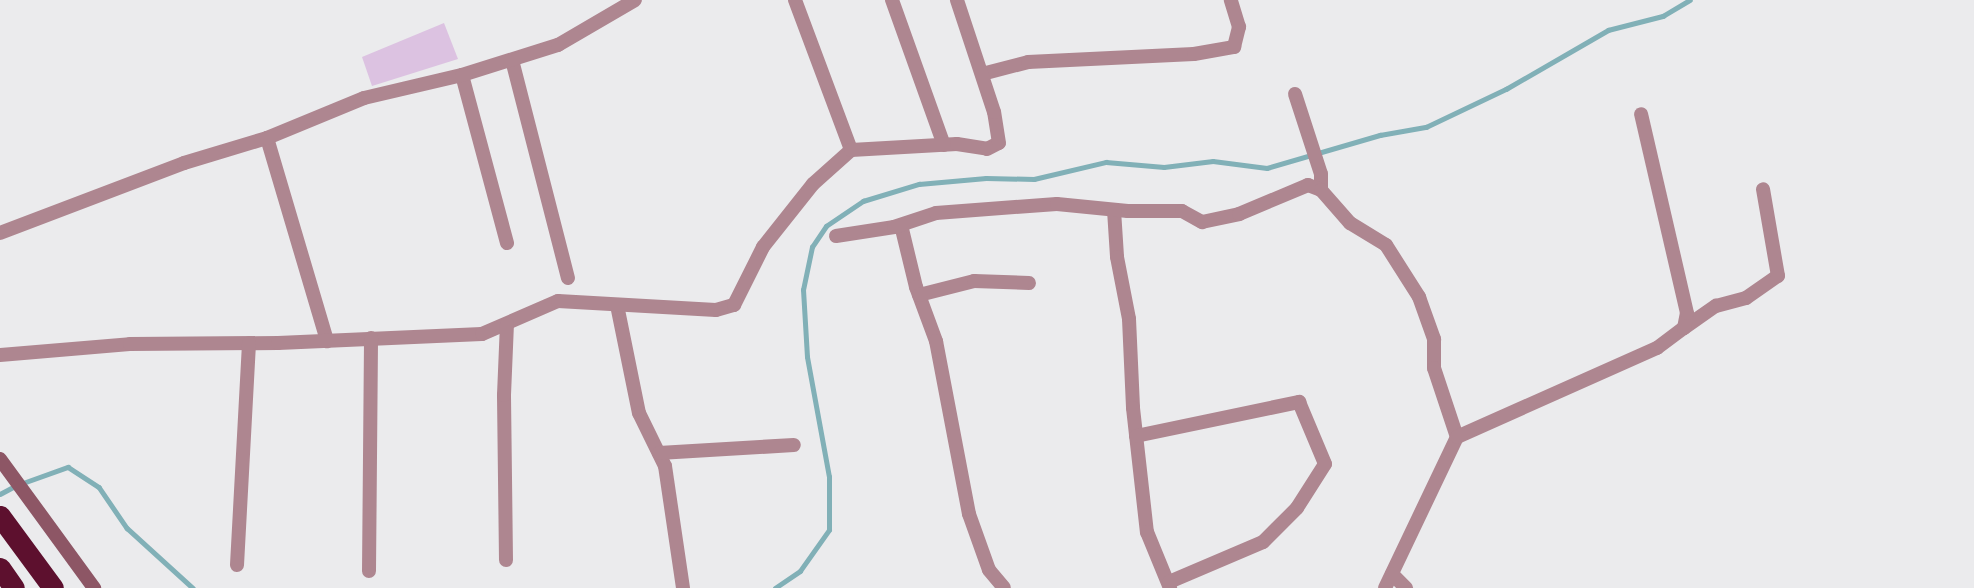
<!DOCTYPE html>
<html>
<head>
<meta charset="utf-8">
<style>
  body { margin:0 }
  #map { position:relative; width:1974px; height:588px; overflow:hidden; background:#ebebed; font-family:"Public Sans",sans-serif }
  div>[style] { position:absolute }
  .stream>* { height:4.5px; margin:-2.25px; padding:0 2.25px; transform-origin:2.25px; border-radius:2.25px; background:#81b0b7 }
  .building>* { inset:0; background:#dcc2e1 }
  .street>* { height:14px; margin:-7px; padding:0 7px; transform-origin:7px; border-radius:7px; background:#ae8690 }
  .secondary>* { height:14px; margin:-7px; padding:0 7px; transform-origin:7px; border-radius:7px; background:#8d5665 }
  .highway>* { height:21px; margin:-10.5px; padding:0 10.5px; transform-origin:10.5px; border-radius:10.5px; background:#5d102e }
  span { translate:-50% -50%; white-space:nowrap; text-align:center; line-height:1.15; -webkit-text-stroke:7px #ebebed; paint-order:stroke }
</style>
</head>
<body>
<div id="map">
  <div class="stream">
    <div style="left:23px;top:483px;width:48px;rotate:-19.6deg"></div>
    <div style="left:68px;top:467px;width:37px;rotate:33deg"></div>
    <div style="left:99px;top:487px;width:50px;rotate:55.7deg"></div>
    <div style="left:127px;top:528px;width:89px;rotate:42.3deg"></div>
    <div style="left:0;top:494px;width:17px;rotate:-28deg"></div>
    <div style="left:775px;top:588px;width:30px;rotate:-34deg"></div>
    <div style="left:800px;top:571px;width:50px;rotate:-54.7deg"></div>
    <div style="left:829px;top:530px;width:53px;rotate:-90deg"></div>
    <div style="left:829px;top:477px;width:122px;rotate:-100.4deg"></div>
    <div style="left:807px;top:357px;width:67px;rotate:-93.4deg"></div>
    <div style="left:803px;top:290px;width:44px;rotate:-78.2deg"></div>
    <div style="left:812px;top:247px;width:25px;rotate:-56deg"></div>
    <div style="left:826px;top:226px;width:45px;rotate:-34deg"></div>
    <div style="left:863px;top:201px;width:59px;rotate:-16.9deg"></div>
    <div style="left:919px;top:184px;width:67px;rotate:-5.1deg"></div>
    <div style="left:986px;top:178px;width:48px;rotate:1.2deg"></div>
    <div style="left:1034px;top:179px;width:74px;rotate:-13.3deg"></div>
    <div style="left:1106px;top:162px;width:58px;rotate:4.9deg"></div>
    <div style="left:1164px;top:167px;width:49px;rotate:-7deg"></div>
    <div style="left:1213px;top:161px;width:54px;rotate:7.4deg"></div>
    <div style="left:1267px;top:168px;width:118px;rotate:-16.3deg"></div>
    <div style="left:1380px;top:135px;width:47px;rotate:-9.9deg"></div>
    <div style="left:1426px;top:127px;width:89px;rotate:-25.4deg"></div>
    <div style="left:1506px;top:89px;width:118px;rotate:-30deg"></div>
    <div style="left:1608px;top:30px;width:57px;rotate:-14.3deg"></div>
    <div style="left:1663px;top:16px;width:31px;rotate:-31deg"></div>
  </div>
  <div class="building">
    <div style="clip-path:polygon(444px 23px,458px 59px,372px 86px,362px 57px)"></div>
  </div>
  <div class="street">
    <div style="left:795px;top:0;width:160px;rotate:69.5deg"></div>
    <div style="left:892px;top:0;width:154px;rotate:70.3deg"></div>
    <div style="left:512px;top:60px;width:225px;rotate:75.6deg"></div>
    <div style="left:982px;top:74px;width:48px;rotate:-14.6deg"></div>
    <div style="left:1028px;top:62px;width:166px;rotate:-2.8deg"></div>
    <div style="left:1194px;top:54px;width:41px;rotate:-9.9deg"></div>
    <div style="left:1234px;top:47px;width:21px;rotate:-76deg"></div>
    <div style="left:1239px;top:27px;width:28px;rotate:-107deg"></div>
    <div style="left:462px;top:75px;width:174px;rotate:75deg"></div>
    <div style="left:1295px;top:94px;width:84px;rotate:72deg"></div>
    <div style="left:1321px;top:174px;width:16px;rotate:90deg"></div>
    <div style="left:267px;top:138px;width:212px;rotate:73.5deg"></div>
    <div style="left:1114px;top:210px;width:47px;rotate:86.3deg"></div>
    <div style="left:1117px;top:257px;width:63px;rotate:79deg"></div>
    <div style="left:1129px;top:319px;width:89px;rotate:87.4deg"></div>
    <div style="left:1133px;top:408px;width:125px;rotate:83.6deg"></div>
    <div style="left:1147px;top:532px;width:61px;rotate:67.7deg"></div>
    <div style="left:901px;top:225px;width:64px;rotate:76.4deg"></div>
    <div style="left:916px;top:287px;width:58px;rotate:69.7deg"></div>
    <div style="left:936px;top:341px;width:176px;rotate:79.2deg"></div>
    <div style="left:969px;top:514px;width:59px;rotate:70.3deg"></div>
    <div style="left:989px;top:570px;width:23px;rotate:50deg"></div>
    <div style="left:0;top:233px;width:197px;rotate:-20.8deg"></div>
    <div style="left:184px;top:163px;width:87px;rotate:-16.8deg"></div>
    <div style="left:267px;top:138px;width:105px;rotate:-22.4deg"></div>
    <div style="left:364px;top:98px;width:101px;rotate:-13.2deg"></div>
    <div style="left:462px;top:75px;width:101px;rotate:-17.4deg"></div>
    <div style="left:558px;top:45px;width:89px;rotate:-30.3deg"></div>
    <div style="left:836px;top:236px;width:59px;rotate:-8.8deg"></div>
    <div style="left:894px;top:227px;width:44px;rotate:-18.4deg"></div>
    <div style="left:936px;top:213px;width:121px;rotate:-4.3deg"></div>
    <div style="left:1057px;top:204px;width:71px;rotate:5.6deg"></div>
    <div style="left:1128px;top:211px;width:54px"></div>
    <div style="left:1182px;top:211px;width:23px;rotate:29deg"></div>
    <div style="left:1202px;top:222px;width:38px;rotate:-12deg"></div>
    <div style="left:1239px;top:214px;width:75px;rotate:-22.8deg"></div>
    <div style="left:1308px;top:185px;width:14px;rotate:21deg"></div>
    <div style="left:1321px;top:190px;width:44px;rotate:48.7deg"></div>
    <div style="left:1350px;top:223px;width:42px;rotate:31.4deg"></div>
    <div style="left:1386px;top:245px;width:62px;rotate:57.6deg"></div>
    <div style="left:1419px;top:297px;width:45px;rotate:70.3deg"></div>
    <div style="left:1434px;top:339px;width:29px;rotate:90deg"></div>
    <div style="left:1434px;top:368px;width:73px;rotate:71.6deg"></div>
    <div style="left:1457px;top:437px;width:167px;rotate:115.5deg"></div>
    <div style="left:919px;top:295px;width:57px;rotate:-14.3deg"></div>
    <div style="left:974px;top:281px;width:55px;rotate:2.1deg"></div>
    <div style="left:617px;top:305px;width:110px;rotate:78.5deg"></div>
    <div style="left:639px;top:413px;width:59px;rotate:63.9deg"></div>
    <div style="left:665px;top:466px;width:123px;rotate:81.6deg"></div>
    <div style="left:1684px;top:328px;width:39px;rotate:-35deg"></div>
    <div style="left:1716px;top:306px;width:31px;rotate:-15deg"></div>
    <div style="left:1746px;top:298px;width:39px;rotate:-35deg"></div>
    <div style="left:1778px;top:276px;width:88px;rotate:-99.8deg"></div>
    <div style="left:0;top:355px;width:130px;rotate:-4.8deg"></div>
    <div style="left:130px;top:344px;width:148px;rotate:-0.4deg"></div>
    <div style="left:278px;top:343px;width:204px;rotate:-2.5deg"></div>
    <div style="left:482px;top:334px;width:83px;rotate:-23.5deg"></div>
    <div style="left:558px;top:301px;width:158px;rotate:3.3deg"></div>
    <div style="left:716px;top:310px;width:19px;rotate:-16deg"></div>
    <div style="left:734px;top:305px;width:65px;rotate:-63.4deg"></div>
    <div style="left:763px;top:247px;width:80px;rotate:-51.6deg"></div>
    <div style="left:813px;top:184px;width:51px;rotate:-41.8deg"></div>
    <div style="left:851px;top:150px;width:106px;rotate:-3.2deg"></div>
    <div style="left:957px;top:144px;width:30px;rotate:9deg"></div>
    <div style="left:987px;top:149px;width:13px;rotate:-27deg"></div>
    <div style="left:999px;top:143px;width:31px;rotate:-99deg"></div>
    <div style="left:994px;top:112px;width:118px;rotate:-108.3deg"></div>
    <div style="left:1136px;top:436px;width:167px;rotate:-11.8deg"></div>
    <div style="left:1299px;top:402px;width:67px;rotate:67.2deg"></div>
    <div style="left:1325px;top:464px;width:52px;rotate:122.5deg"></div>
    <div style="left:1297px;top:508px;width:48px;rotate:135deg"></div>
    <div style="left:1263px;top:542px;width:102px;rotate:156.9deg"></div>
    <div style="left:1457px;top:437px;width:219px;rotate:-24deg"></div>
    <div style="left:1657px;top:348px;width:34px;rotate:-37deg"></div>
    <div style="left:1684px;top:328px;width:15px;rotate:-79deg"></div>
    <div style="left:1687px;top:313px;width:204px;rotate:-103deg"></div>
    <div style="left:659px;top:453px;width:135px;rotate:-3.4deg"></div>
    <div style="left:506px;top:560px;width:165px;rotate:-90.7deg"></div>
    <div style="left:504px;top:395px;width:71px;rotate:-87.6deg"></div>
    <div style="left:237px;top:565px;width:222px;rotate:-86.9deg"></div>
    <div style="left:369px;top:571px;width:233px;rotate:-89.5deg"></div>
    <div style="left:1392px;top:574px;width:20px;rotate:45deg"></div>
  </div>
  <div class="secondary">
    <div style="left:0;top:459px;width:160px;rotate:53.9deg"></div>
  </div>
  <div class="highway">
    <div style="left:0;top:516px;width:89px;rotate:53.6deg"></div>
    <div style="left:0;top:568px;width:24px;rotate:55deg"></div>
  </div>
</div>
</body>
</html>
